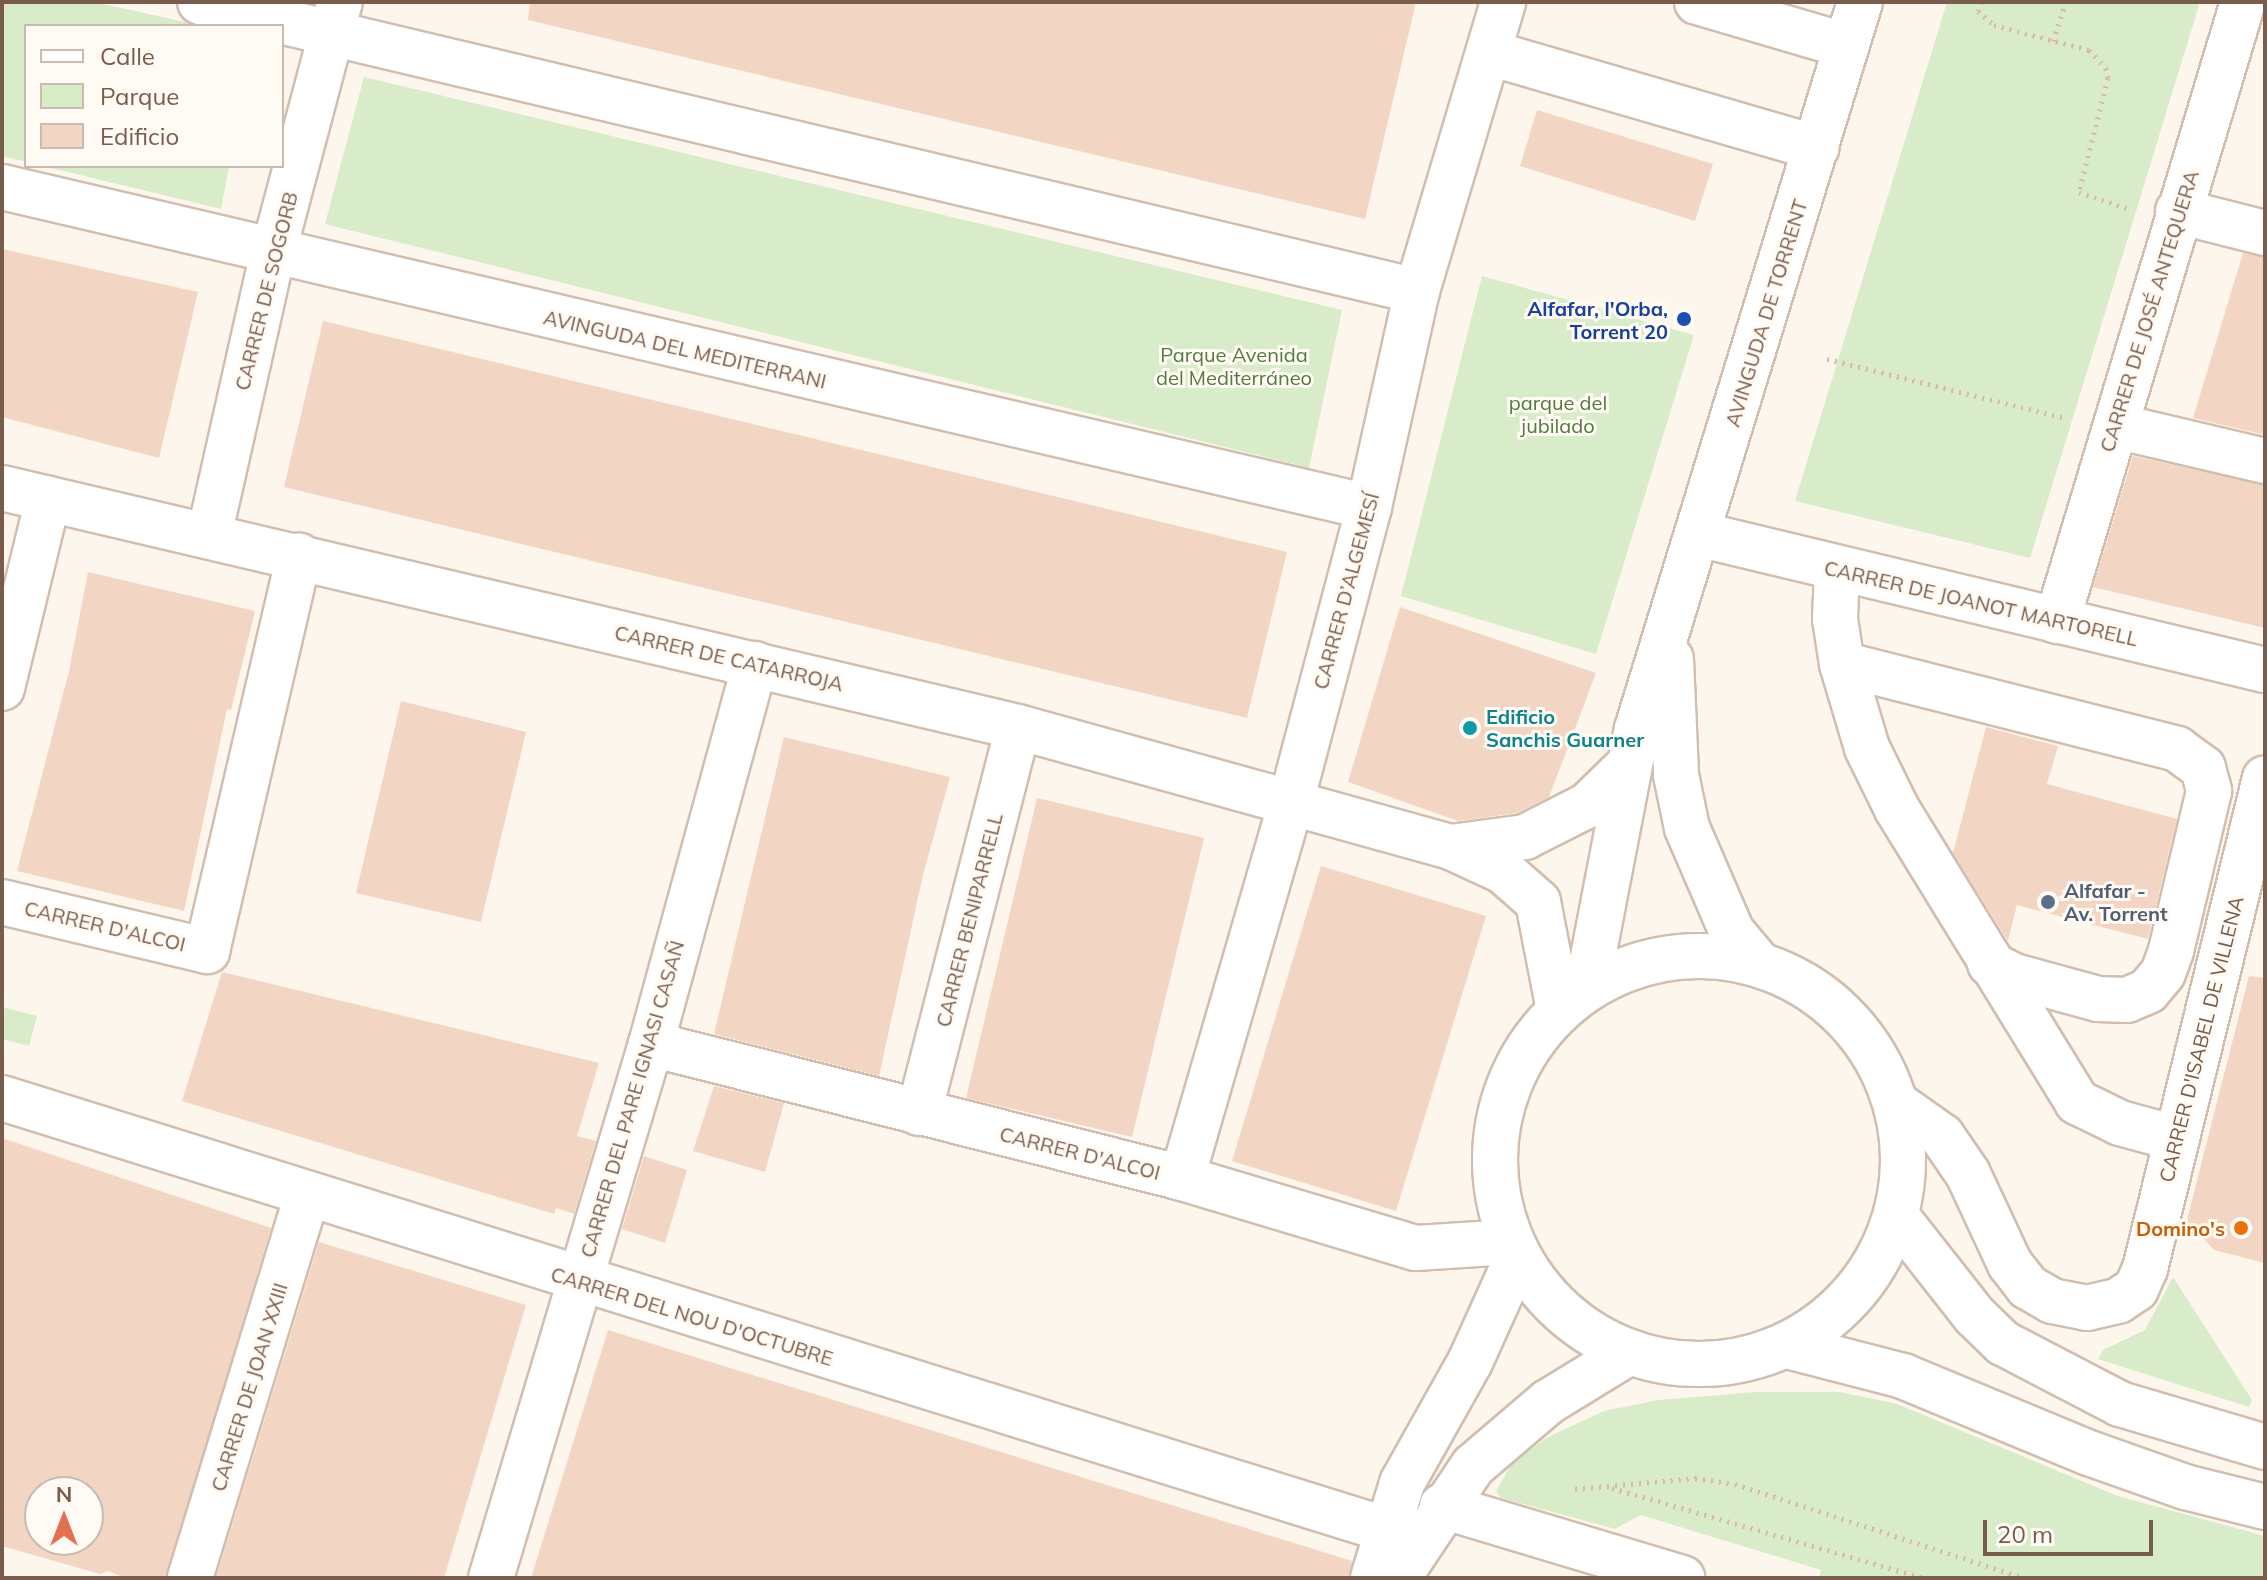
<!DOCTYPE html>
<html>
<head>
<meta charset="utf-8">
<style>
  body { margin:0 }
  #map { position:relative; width:2267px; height:1580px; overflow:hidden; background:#fdf6ec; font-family:Mulish,sans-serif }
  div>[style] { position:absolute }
  .green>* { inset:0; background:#d8ecc9 }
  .building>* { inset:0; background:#f3d5c3 }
  .path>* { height:5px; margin-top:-2.5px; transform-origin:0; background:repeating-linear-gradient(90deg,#d9b8a5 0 2px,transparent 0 8px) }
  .roads { filter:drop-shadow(2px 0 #d1beb0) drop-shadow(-2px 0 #d1beb0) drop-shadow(0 2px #d1beb0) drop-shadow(0 -2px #d1beb0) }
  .minor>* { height:44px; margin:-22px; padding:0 22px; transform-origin:22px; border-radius:22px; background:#fff }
  .minor>.ring { margin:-22px; padding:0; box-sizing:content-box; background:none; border:44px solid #fff; border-radius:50% }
  .dots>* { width:22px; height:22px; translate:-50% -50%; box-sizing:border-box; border:4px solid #fffaf3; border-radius:50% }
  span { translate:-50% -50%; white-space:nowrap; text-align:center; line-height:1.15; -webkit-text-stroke:6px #fffaf3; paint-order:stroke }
  .street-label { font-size:20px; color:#7a5c4d }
  .transit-label { font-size:20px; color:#164399; font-weight:700 }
  .right { translate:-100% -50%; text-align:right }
  .park-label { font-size:20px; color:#537a41 }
  .culture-label { font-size:20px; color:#0d838f; font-weight:700 }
  .left { translate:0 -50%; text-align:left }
  .service-label { font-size:20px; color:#4e5e75; font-weight:700 }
  .food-label { font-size:20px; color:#c56008; font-weight:700 }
  .frame { position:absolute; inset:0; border:4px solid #7a5c4d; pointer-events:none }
  .legend { position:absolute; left:24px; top:24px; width:260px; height:144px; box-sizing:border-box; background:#fffaf3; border:2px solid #cabbb1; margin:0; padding:10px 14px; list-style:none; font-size:24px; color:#7a5c4d }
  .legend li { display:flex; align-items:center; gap:16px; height:40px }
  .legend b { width:40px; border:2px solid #cabbb1 }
  .north { position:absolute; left:24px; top:1476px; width:80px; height:80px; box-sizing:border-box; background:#fffaf3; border:2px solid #cabbb1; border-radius:50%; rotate:0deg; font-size:22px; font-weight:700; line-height:32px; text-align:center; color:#7a5c4d }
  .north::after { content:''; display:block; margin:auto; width:28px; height:36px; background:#e76f51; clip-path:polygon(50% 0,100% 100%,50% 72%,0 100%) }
  .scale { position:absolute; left:1983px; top:1520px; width:170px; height:36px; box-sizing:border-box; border:4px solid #7a5c4d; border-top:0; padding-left:10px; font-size:24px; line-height:28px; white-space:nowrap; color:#7a5c4d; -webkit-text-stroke:6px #fffaf3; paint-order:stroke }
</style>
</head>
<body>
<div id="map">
  <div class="green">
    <div style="clip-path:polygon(2px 2px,94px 2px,203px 26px,26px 26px,26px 162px,2px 156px)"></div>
    <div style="clip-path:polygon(1947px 2px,2200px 2px,2030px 558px,1795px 501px)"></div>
    <div style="clip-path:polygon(364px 77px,1342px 310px,1309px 468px,325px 224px)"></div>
    <div style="clip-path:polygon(43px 166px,229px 166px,221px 209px)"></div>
    <div style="clip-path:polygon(1482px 276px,1694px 335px,1596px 654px,1401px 596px)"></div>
    <div style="clip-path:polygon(2px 1007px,37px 1016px,29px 1046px,2px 1039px)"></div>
    <div style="clip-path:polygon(2173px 1277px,2252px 1400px,2249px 1407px,2098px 1359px,2103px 1350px,2145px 1330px)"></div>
    <div style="clip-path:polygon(1756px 1392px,1840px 1392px,1897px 1404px,2118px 1496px,2265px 1536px,2265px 1578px,1819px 1578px,1821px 1570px,1641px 1515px,1615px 1529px,1501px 1498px,1496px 1491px,1512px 1463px,1548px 1437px,1604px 1411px,1659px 1400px)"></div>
  </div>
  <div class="building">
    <div style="clip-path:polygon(530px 2px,1416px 2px,1365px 219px,528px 20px)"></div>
    <div style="clip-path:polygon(1537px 110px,1713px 164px,1695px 221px,1520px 166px)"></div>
    <div style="clip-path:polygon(2px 249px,198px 292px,159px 458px,2px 417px)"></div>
    <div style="clip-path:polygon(2243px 253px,2265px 257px,2265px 435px,2193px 418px)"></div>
    <div style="clip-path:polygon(323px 321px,1287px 552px,1247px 718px,284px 487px)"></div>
    <div style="clip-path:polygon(2133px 456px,2265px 485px,2265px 628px,2093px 587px)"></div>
    <div style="clip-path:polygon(88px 572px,255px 611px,231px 710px,227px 709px,184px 911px,17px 871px,69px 671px)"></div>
    <div style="clip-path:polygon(1400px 607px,1596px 673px,1549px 797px,1517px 813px,1458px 821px,1348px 782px)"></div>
    <div style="clip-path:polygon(401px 701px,526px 732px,481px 922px,356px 893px)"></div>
    <div style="clip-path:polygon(1986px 727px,2058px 746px,2047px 784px,2177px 819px,2148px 939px,2017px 905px,2008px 941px,1953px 853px)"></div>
    <div style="clip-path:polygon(784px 737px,950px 777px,923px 875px,879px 1076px,714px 1034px)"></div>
    <div style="clip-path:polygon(1037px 798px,1204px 838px,1132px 1137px,966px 1098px)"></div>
    <div style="clip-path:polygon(1321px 866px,1486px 916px,1396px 1211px,1232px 1161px)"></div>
    <div style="clip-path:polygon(222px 972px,599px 1063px,577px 1136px,596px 1141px,574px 1214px,556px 1208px,554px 1214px,182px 1101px)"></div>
    <div style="clip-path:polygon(2249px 976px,2265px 978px,2265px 1263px,2214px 1250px,2187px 1220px)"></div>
    <div style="clip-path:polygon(714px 1086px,784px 1103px,765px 1172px,693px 1151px)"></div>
    <div style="clip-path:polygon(evenodd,2px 1138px,271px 1228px,166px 1578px,125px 1578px,108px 1571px,100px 1574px,2px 1546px,2px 1138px,40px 1492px,88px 1492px,88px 1540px,40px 1540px,40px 1492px)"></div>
    <div style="clip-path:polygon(644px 1156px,687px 1170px,665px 1243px,622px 1229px)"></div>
    <div style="clip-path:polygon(319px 1242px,526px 1305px,444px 1578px,216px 1578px)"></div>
    <div style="clip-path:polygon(608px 1330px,1352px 1561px,1349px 1578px,531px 1578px)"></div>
  </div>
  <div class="path">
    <div style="left:1981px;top:2px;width:9px;rotate:108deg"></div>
    <div style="left:1978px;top:11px;width:21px;rotate:41deg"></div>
    <div style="left:1994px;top:25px;width:98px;rotate:14.7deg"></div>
    <div style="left:2089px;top:50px;width:25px;rotate:47deg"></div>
    <div style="left:2106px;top:68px;width:10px;rotate:79deg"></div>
    <div style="left:2108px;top:78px;width:118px;rotate:104.3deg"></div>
    <div style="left:2079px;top:192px;width:53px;rotate:18.8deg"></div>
    <div style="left:2053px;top:41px;width:41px;rotate:-71.6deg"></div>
    <div style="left:1827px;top:359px;width:245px;rotate:13.9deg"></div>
    <div style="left:1612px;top:1488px;width:324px;rotate:16.1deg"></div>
    <div style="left:1575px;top:1489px;width:121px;rotate:-5.2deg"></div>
    <div style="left:1695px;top:1478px;width:40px;rotate:8.5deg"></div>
    <div style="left:1735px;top:1484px;width:305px;rotate:18deg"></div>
  </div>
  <div class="roads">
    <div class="minor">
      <div style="left:200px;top:2px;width:1251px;rotate:13.36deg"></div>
      <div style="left:1697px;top:2px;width:156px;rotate:16.3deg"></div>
      <div style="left:1490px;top:53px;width:340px;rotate:16.2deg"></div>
      <div style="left:2px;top:187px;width:1404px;rotate:13.18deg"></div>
      <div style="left:2178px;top:211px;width:90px;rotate:14.2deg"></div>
      <div style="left:2133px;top:430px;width:136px;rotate:13.2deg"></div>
      <div style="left:2px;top:488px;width:1044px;rotate:13.24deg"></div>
      <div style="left:1018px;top:727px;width:449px;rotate:15.5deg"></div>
      <div style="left:1451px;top:847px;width:57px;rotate:24.8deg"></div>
      <div style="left:1503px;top:871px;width:47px;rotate:41.5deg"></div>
      <div style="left:1538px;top:902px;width:110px;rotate:79deg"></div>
      <div style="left:1698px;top:534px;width:583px;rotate:13.49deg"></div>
      <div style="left:209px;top:536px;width:290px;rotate:-77.3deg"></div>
      <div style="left:273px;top:253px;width:260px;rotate:-75.1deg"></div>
      <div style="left:1837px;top:569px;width:50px;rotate:92.3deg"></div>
      <div style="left:1835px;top:619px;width:46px;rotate:81.2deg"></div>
      <div style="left:1842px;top:664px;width:88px;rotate:73.4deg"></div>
      <div style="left:1867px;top:748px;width:68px;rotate:63.8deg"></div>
      <div style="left:1897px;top:809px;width:344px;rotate:58.4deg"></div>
      <div style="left:2077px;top:1102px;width:48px;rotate:26deg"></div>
      <div style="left:2120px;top:1123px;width:57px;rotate:15.3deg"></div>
      <div style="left:2057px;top:621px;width:646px;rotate:-73.28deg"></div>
      <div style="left:1671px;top:659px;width:116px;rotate:87.5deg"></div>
      <div style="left:1676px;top:775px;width:54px;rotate:78.3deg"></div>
      <div style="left:1687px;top:828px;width:113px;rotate:66.6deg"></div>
      <div style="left:1732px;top:932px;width:42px;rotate:49.8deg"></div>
      <div style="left:1842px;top:664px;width:346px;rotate:14.2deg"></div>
      <div style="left:2177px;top:749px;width:32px;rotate:36deg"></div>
      <div style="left:2203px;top:768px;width:24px;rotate:75deg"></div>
      <div style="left:2209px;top:791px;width:164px;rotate:103.4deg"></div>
      <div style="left:2171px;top:951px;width:23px;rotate:110deg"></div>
      <div style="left:2163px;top:973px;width:23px;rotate:130deg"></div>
      <div style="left:2148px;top:991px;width:23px;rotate:157deg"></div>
      <div style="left:2127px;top:1000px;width:29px;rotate:-178deg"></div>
      <div style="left:2098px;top:999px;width:87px;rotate:-164.7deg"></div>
      <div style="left:2014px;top:976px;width:27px;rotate:-153deg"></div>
      <div style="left:2px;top:688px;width:195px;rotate:-76.3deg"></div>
      <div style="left:1451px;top:847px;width:75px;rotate:-7.7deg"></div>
      <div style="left:1525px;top:837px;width:71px;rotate:-26.9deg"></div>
      <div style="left:1588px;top:805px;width:57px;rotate:-44.3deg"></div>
      <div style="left:2px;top:902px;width:211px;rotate:13.4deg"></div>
      <div style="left:207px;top:951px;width:406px;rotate:-76.9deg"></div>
      <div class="ring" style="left:1495px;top:956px;width:364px;height:364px"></div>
      <div style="left:1587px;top:988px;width:264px;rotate:-79.1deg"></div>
      <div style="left:1637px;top:729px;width:760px;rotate:-72.95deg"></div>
      <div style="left:651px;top:1044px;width:548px;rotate:14.16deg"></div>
      <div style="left:1182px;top:1178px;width:244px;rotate:16.7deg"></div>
      <div style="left:1416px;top:1248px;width:94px;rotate:-3.7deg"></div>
      <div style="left:2px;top:1098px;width:1448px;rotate:17.32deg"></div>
      <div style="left:1898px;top:1105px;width:54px;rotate:35.2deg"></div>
      <div style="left:1942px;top:1136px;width:46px;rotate:55.6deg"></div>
      <div style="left:1968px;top:1174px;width:99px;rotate:65deg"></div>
      <div style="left:2010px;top:1264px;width:29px;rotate:52deg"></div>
      <div style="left:2028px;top:1287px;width:28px;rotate:30deg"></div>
      <div style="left:2052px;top:1301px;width:36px;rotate:11deg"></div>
      <div style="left:2087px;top:1308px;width:32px;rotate:-13deg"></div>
      <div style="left:2118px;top:1301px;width:22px;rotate:-34deg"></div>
      <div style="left:2136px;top:1289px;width:22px;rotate:-66deg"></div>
      <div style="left:2145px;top:1269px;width:505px;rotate:-76.27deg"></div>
      <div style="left:919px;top:1113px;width:398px;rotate:-75.6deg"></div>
      <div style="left:1182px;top:1178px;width:391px;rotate:-73.8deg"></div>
      <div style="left:1291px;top:802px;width:305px;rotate:-75.2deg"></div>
      <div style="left:1369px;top:507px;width:221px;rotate:-77.5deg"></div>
      <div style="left:1417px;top:291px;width:302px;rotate:-73.4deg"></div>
      <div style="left:1897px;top:1217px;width:126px;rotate:51.8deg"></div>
      <div style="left:1975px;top:1316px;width:39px;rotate:44deg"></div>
      <div style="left:2003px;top:1343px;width:132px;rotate:27.5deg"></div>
      <div style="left:2120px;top:1404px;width:151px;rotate:16.5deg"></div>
      <div style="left:1787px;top:1346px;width:120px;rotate:14.5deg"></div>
      <div style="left:1903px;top:1376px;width:201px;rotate:22.5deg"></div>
      <div style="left:2089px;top:1453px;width:102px;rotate:19.5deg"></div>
      <div style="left:2185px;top:1487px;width:82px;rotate:14deg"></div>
      <div style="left:1442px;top:1506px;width:251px;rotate:16.7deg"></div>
      <div style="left:190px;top:1578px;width:400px;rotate:-73deg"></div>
      <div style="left:491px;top:1578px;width:557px;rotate:-73.32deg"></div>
      <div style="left:651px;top:1044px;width:394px;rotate:-74.7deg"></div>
      <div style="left:1373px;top:1578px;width:99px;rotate:-73deg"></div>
      <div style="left:1402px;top:1483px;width:139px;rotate:-60.7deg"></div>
      <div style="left:1470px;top:1362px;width:114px;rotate:-65.7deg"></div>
      <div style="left:1398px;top:1578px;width:135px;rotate:-56.2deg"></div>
      <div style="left:1473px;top:1466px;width:99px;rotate:-40.5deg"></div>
      <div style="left:1548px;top:1402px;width:94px;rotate:-31.5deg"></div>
    </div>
  </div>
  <div class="dots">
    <div style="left:1684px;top:319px;background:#1a4fb4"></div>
    <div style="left:1470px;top:728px;background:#0f9aa8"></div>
    <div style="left:2048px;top:902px;background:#5c6f8a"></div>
    <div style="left:2241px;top:1228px;background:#e8710a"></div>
  </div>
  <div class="street-label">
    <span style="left:266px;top:291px;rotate:-76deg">CARRER DE SOGORB</span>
    <span style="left:2149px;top:311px;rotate:-73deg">CARRER DE JOSÉ ANTEQUERA</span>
    <span style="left:1766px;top:313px;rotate:-73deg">AVINGUDA DE TORRENT</span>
    <span style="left:685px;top:349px;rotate:13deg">AVINGUDA DEL MEDITERRANI</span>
    <span style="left:1346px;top:591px;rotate:-75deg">CARRER D’ALGEMESÍ</span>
    <span style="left:1981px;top:603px;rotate:13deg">CARRER DE JOANOT MARTORELL</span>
    <span style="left:729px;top:658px;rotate:13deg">CARRER DE CATARROJA</span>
    <span style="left:969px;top:920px;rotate:-76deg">CARRER BENIPARRELL</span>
    <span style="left:105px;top:926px;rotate:13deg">CARRER D'ALCOI</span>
    <span style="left:2201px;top:1039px;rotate:-76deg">CARRER D'ISABEL DE VILLENA</span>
    <span style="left:632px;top:1099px;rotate:-74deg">CARRER DEL PARE IGNASI CASAÑ</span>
    <span style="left:1080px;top:1153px;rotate:14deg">CARRER D'ALCOI</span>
    <span style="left:692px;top:1316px;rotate:17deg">CARRER DEL NOU D'OCTUBRE</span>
    <span style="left:249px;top:1387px;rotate:-73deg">CARRER DE JOAN XXIII</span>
  </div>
  <div class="transit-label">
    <span class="right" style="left:1668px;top:320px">Alfafar, l'Orba,<br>Torrent 20</span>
  </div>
  <div class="park-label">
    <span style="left:1234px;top:366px">Parque Avenida<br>del Mediterráneo</span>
    <span style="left:1558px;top:414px">parque del<br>jubilado</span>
  </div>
  <div class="culture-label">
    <span class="left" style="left:1486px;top:728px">Edificio<br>Sanchis Guarner</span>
  </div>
  <div class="service-label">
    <span class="left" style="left:2064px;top:902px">Alfafar -<br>Av. Torrent</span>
  </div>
  <div class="food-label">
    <span class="right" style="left:2225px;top:1228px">Domino's</span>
  </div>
  <div class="frame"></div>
  <ul class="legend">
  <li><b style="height:10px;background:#fff"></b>Calle</li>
  <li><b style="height:22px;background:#d8ecc9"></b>Parque</li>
  <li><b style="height:22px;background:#f3d5c3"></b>Edificio</li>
  </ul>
  <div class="north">N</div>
  <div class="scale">20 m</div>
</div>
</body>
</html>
